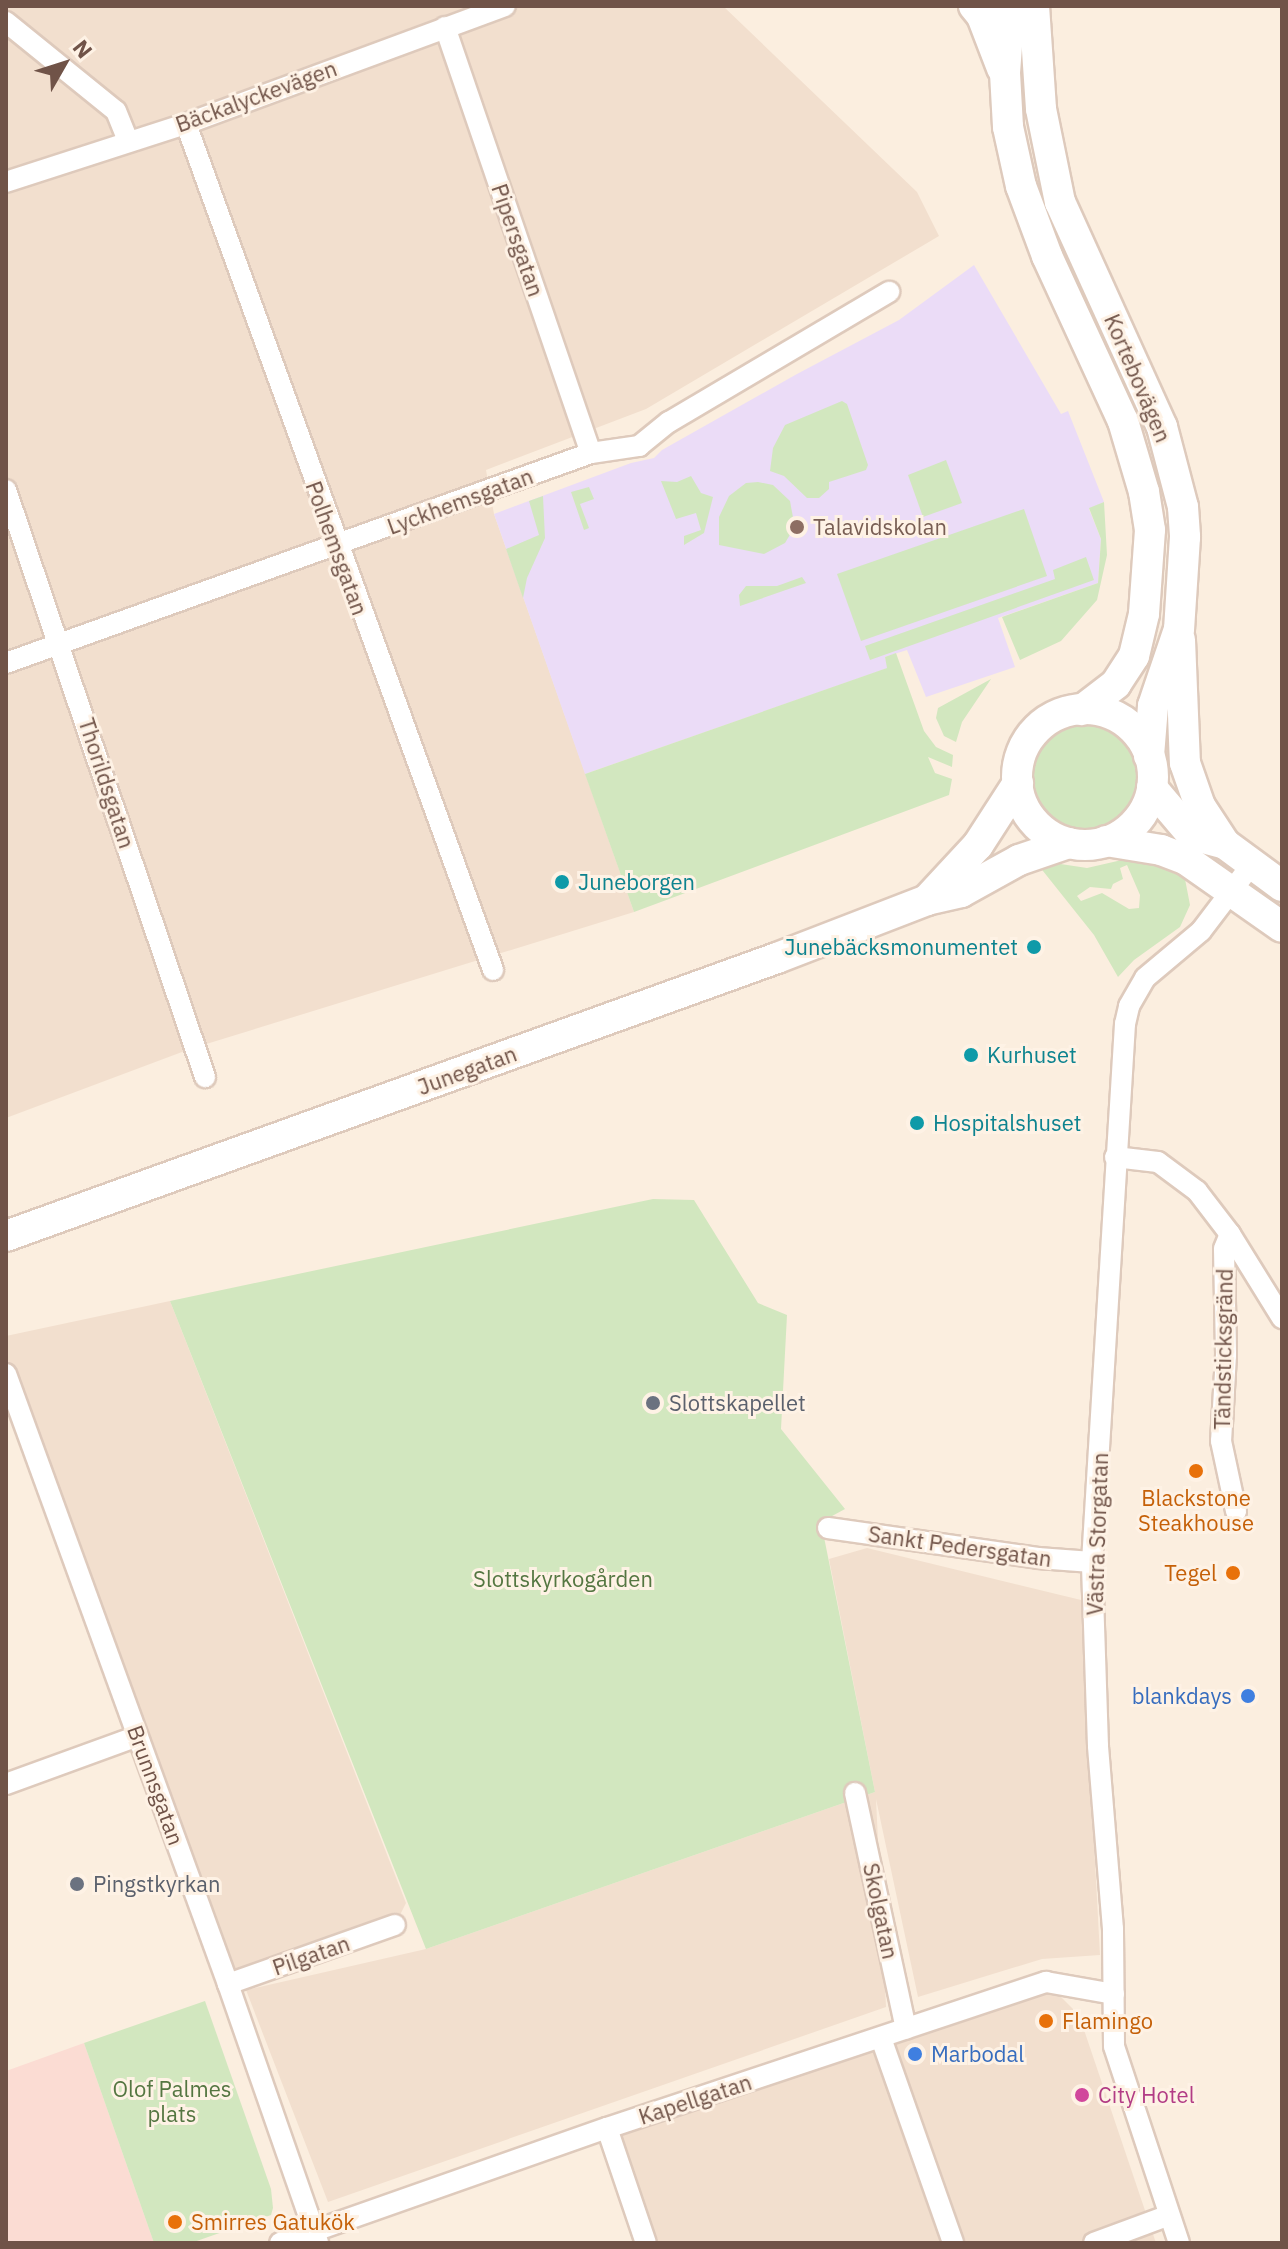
<!DOCTYPE html>
<html>
<head>
<meta charset="utf-8">
<style>
  body { margin:0 }
  #map { position:relative; width:1288px; height:2249px; overflow:hidden; background:#fbeedf; font-family:"IBM Plex Sans",sans-serif }
  div>[style] { position:absolute }
  .residential>* { inset:0; background:#f2dfce }
  .commercial>* { inset:0; background:#fbdcd3 }
  .education>* { inset:0; background:#ebdcf7 }
  .green>* { inset:0; background:#d2e7bf }
  .round { border-radius:50% }
  .roads { filter:drop-shadow(2px 0 #decabc) drop-shadow(-2px 0 #decabc) drop-shadow(0 2px #decabc) drop-shadow(0 -2px #decabc) }
  .street>* { height:20px; margin:-10px; padding:0 10px; transform-origin:10px; border-radius:10px; background:#fff }
  .secondary>* { height:30px; margin:-15px; padding:0 15px; transform-origin:15px; border-radius:15px; background:#fff }
  .secondary>.ring { margin:-15px; padding:0; box-sizing:content-box; background:none; border:30px solid #fff; border-radius:50% }
  .dots>* { width:22px; height:22px; translate:-50% -50%; box-sizing:border-box; border:4px solid #fef2e5; border-radius:50% }
  span { translate:-50% -50%; white-space:nowrap; text-align:center; line-height:1.15; -webkit-text-stroke:6px #fef2e5; paint-order:stroke }
  .street-label { font-size:22px; color:#705348 }
  .education-label { font-size:22px; color:#785e54 }
  .left { translate:0 -50%; text-align:left }
  .culture-label { font-size:22px; color:#0d838f }
  .right { translate:-100% -50%; text-align:right }
  .worship-label { font-size:22px; color:#5b616d }
  .food-label { font-size:22px; color:#c56008 }
  .park-label { font-size:22px; color:#547641 }
  .shop-label { font-size:22px; color:#366cbe }
  .hotel-label { font-size:22px; color:#b23c85 }
  .frame { position:absolute; inset:0; border:8px solid #705348; pointer-events:none }
  .north { position:absolute; left:24px; top:24px; width:80px; height:80px; -webkit-text-stroke:6px #fef2e5; paint-order:stroke; rotate:51deg; font-size:22px; font-weight:700; line-height:32px; text-align:center; color:#705348 }
  .north::after { content:''; display:block; margin:auto; width:28px; height:36px; background:#705348; clip-path:polygon(50% 0,100% 100%,50% 72%,0 100%) }
</style>
</head>
<body>
<div id="map">
  <div class="residential">
    <div style="clip-path:polygon(6px 6px,723px 6px,917px 192px,939px 236px,646px 409px,486px 470px,494px 514px,634px 912px,190px 1049px,6px 1118px)"></div>
    <div style="clip-path:polygon(170px 1301px,406px 1903px,395px 1925px,228px 1984px,6px 1374px,6px 1336px)"></div>
    <div style="clip-path:polygon(867px 1548px,1081px 1600px,1100px 1955px,1042px 1959px,918px 1997px,876px 1799px,886px 2007px,328px 2202px,246px 1990px,426px 1949px,875px 1792px,829px 1559px)"></div>
    <div style="clip-path:polygon(1046px 1982px,1079px 2015px,1156px 2243px,646px 2243px,607px 2128px)"></div>
  </div>
  <div class="commercial">
    <div style="clip-path:polygon(84px 2043px,154px 2243px,6px 2243px,6px 2071px)"></div>
  </div>
  <div class="education">
    <div style="clip-path:polygon(974px 265px,1061px 414px,1068px 411px,1104px 502px,1089px 509px,1101px 539px,1098px 583px,998px 618px,1015px 667px,926px 697px,907px 650px,885px 657px,888px 668px,585px 774px,494px 514px,631px 463px,654px 458px,662px 450px,797px 374px,899px 320px)"></div>
  </div>
  <div class="green">
    <div style="clip-path:polygon(842px 401px,847px 404px,868px 465px,866px 470px,829px 482px,829px 489px,819px 498px,807px 498px,784px 476px,770px 471px,773px 448px,785px 425px)"></div>
    <div style="clip-path:polygon(946px 460px,962px 503px,923px 517px,908px 475px)"></div>
    <div style="clip-path:polygon(691px 476px,701px 493px,713px 497px,704px 533px,684px 545px,684px 536px,701px 530px,696px 513px,676px 519px,661px 481px,677px 482px)"></div>
    <div style="clip-path:polygon(758px 482px,773px 485px,790px 501px,794px 523px,791px 533px,785px 543px,764px 554px,719px 545px,719px 517px,729px 496px,746px 483px)"></div>
    <div style="clip-path:polygon(589px 487px,594px 499px,580px 504px,589px 528px,584px 530px,571px 492px)"></div>
    <div style="clip-path:polygon(543px 496px,545px 538px,527px 578px,523px 598px,506px 549px,539px 535px,529px 501px)"></div>
    <div style="clip-path:polygon(1104px 502px,1107px 555px,1097px 600px,1061px 641px,1020px 660px,1002px 617px,1098px 583px,1101px 539px,1089px 508px)"></div>
    <div style="clip-path:polygon(1024px 509px,1047px 576px,861px 641px,837px 574px)"></div>
    <div style="clip-path:polygon(1086px 557px,1094px 580px,870px 660px,865px 646px,1055px 579px,1053px 570px)"></div>
    <div style="clip-path:polygon(802px 577px,806px 583px,740px 606px,739px 595px,746px 586px,777px 586px)"></div>
    <div style="clip-path:polygon(896px 653px,924px 731px,936px 747px,953px 755px,952px 767px,928px 757px,935px 773px,952px 779px,949px 795px,634px 912px,585px 774px,887px 668px,885px 657px)"></div>
    <div style="clip-path:polygon(991px 679px,962px 722px,956px 742px,944px 736px,936px 718px,938px 708px)"></div>
    <div class="round" style="left:1033px;top:724px;width:106px;height:106px"></div>
    <div style="clip-path:polygon(evenodd,1135px 857px,1178px 870px,1185px 879px,1190px 905px,1180px 927px,1134px 960px,1118px 977px,1094px 935px,1039px 866px,1054px 863px,1087px 868px,1135px 857px,1127px 865px,1140px 895px,1139px 908px,1129px 909px,1102px 893px,1081px 901px,1077px 896px,1090px 887px,1111px 889px,1113px 884px,1123px 879px,1120px 868px,1127px 865px)"></div>
    <div style="clip-path:polygon(653px 1199px,694px 1200px,758px 1303px,787px 1315px,781px 1429px,845px 1509px,821px 1522px,875px 1792px,426px 1949px,170px 1301px)"></div>
    <div style="clip-path:polygon(205px 2001px,271px 2189px,273px 2208px,271px 2215px,191px 2243px,154px 2243px,84px 2043px)"></div>
  </div>
  <div class="roads">
    <div class="street">
      <div style="left:6px;top:22px;width:141px;rotate:39deg"></div>
      <div style="left:116px;top:111px;width:32px;rotate:68deg"></div>
      <div style="left:445px;top:27px;width:450px;rotate:71.1deg"></div>
      <div style="left:186px;top:124px;width:900px;rotate:70.05deg"></div>
      <div style="left:6px;top:182px;width:189px;rotate:-17.9deg"></div>
      <div style="left:186px;top:124px;width:340px;rotate:-20.3deg"></div>
      <div style="left:6px;top:490px;width:620px;rotate:71.27deg"></div>
      <div style="left:6px;top:663px;width:622px;rotate:-19.75deg"></div>
      <div style="left:591px;top:453px;width:49px;rotate:-8.3deg"></div>
      <div style="left:639px;top:446px;width:38px;rotate:-39deg"></div>
      <div style="left:669px;top:422px;width:256px;rotate:-30.6deg"></div>
      <div style="left:1115px;top:1157px;width:43px;rotate:6.6deg"></div>
      <div style="left:1158px;top:1162px;width:49px;rotate:36.6deg"></div>
      <div style="left:1197px;top:1191px;width:54px;rotate:52.5deg"></div>
      <div style="left:1230px;top:1234px;width:99px;rotate:58.2deg"></div>
      <div style="left:1230px;top:1234px;width:16px;rotate:112deg"></div>
      <div style="left:1224px;top:1249px;width:106px;rotate:88.9deg"></div>
      <div style="left:1226px;top:1355px;width:86px;rotate:93.3deg"></div>
      <div style="left:1221px;top:1441px;width:72px;rotate:77.9deg"></div>
      <div style="left:6px;top:1374px;width:649px;rotate:70deg"></div>
      <div style="left:228px;top:1984px;width:274px;rotate:70.8deg"></div>
      <div style="left:828px;top:1528px;width:212px;rotate:8.1deg"></div>
      <div style="left:1038px;top:1558px;width:54px;rotate:4.2deg"></div>
      <div style="left:6px;top:1784px;width:140px;rotate:-20deg"></div>
      <div style="left:855px;top:1793px;width:241px;rotate:77.8deg"></div>
      <div style="left:228px;top:1984px;width:177px;rotate:-19.5deg"></div>
      <div style="left:881px;top:2038px;width:217px;rotate:70.6deg"></div>
      <div style="left:607px;top:2128px;width:121px;rotate:71.3deg"></div>
      <div style="left:280px;top:2243px;width:347px;rotate:-19.4deg"></div>
      <div style="left:607px;top:2128px;width:463px;rotate:-18.4deg"></div>
      <div style="left:1046px;top:1982px;width:69px;rotate:10deg"></div>
      <div style="left:1094px;top:2243px;width:78px;rotate:-20.3deg"></div>
      <div style="left:1179px;top:2243px;width:207px;rotate:-108.3deg"></div>
      <div style="left:1114px;top:2046px;width:117px;rotate:-90.5deg"></div>
      <div style="left:1113px;top:1929px;width:184px;rotate:-94.7deg"></div>
      <div style="left:1098px;top:1746px;width:184px;rotate:-91.9deg"></div>
      <div style="left:1092px;top:1562px;width:539px;rotate:-86.49deg"></div>
      <div style="left:1125px;top:1024px;width:18px;rotate:-77deg"></div>
      <div style="left:1129px;top:1006px;width:32px;rotate:-60deg"></div>
      <div style="left:1145px;top:978px;width:73px;rotate:-40deg"></div>
      <div style="left:1201px;top:931px;width:84px;rotate:-52.7deg"></div>
    </div>
    <div class="secondary">
      <div style="left:974px;top:6px;width:13px;rotate:51deg"></div>
      <div style="left:982px;top:16px;width:56px;rotate:69deg"></div>
      <div style="left:1010px;top:6px;width:67px;rotate:94.3deg"></div>
      <div style="left:1005px;top:73px;width:54px;rotate:86.8deg"></div>
      <div style="left:1008px;top:127px;width:60px;rotate:77.6deg"></div>
      <div style="left:1021px;top:186px;width:75px;rotate:69.6deg"></div>
      <div style="left:1047px;top:256px;width:182px;rotate:65.3deg"></div>
      <div style="left:1123px;top:421px;width:74px;rotate:73.5deg"></div>
      <div style="left:1144px;top:492px;width:38px;rotate:81deg"></div>
      <div style="left:1150px;top:530px;width:84px;rotate:94.1deg"></div>
      <div style="left:1144px;top:614px;width:43px;rotate:103.4deg"></div>
      <div style="left:1134px;top:656px;width:33px;rotate:123deg"></div>
      <div style="left:1116px;top:684px;width:43px;rotate:142.6deg"></div>
      <div style="left:1034px;top:6px;width:103px;rotate:86.1deg"></div>
      <div style="left:1041px;top:109px;width:95px;rotate:78.5deg"></div>
      <div style="left:1060px;top:202px;width:247px;rotate:65.6deg"></div>
      <div style="left:1162px;top:427px;width:83px;rotate:75.3deg"></div>
      <div style="left:1183px;top:507px;width:30px;rotate:86deg"></div>
      <div style="left:1185px;top:537px;width:92px;rotate:93.7deg"></div>
      <div style="left:1179px;top:629px;width:81px;rotate:108.7deg"></div>
      <div style="left:1153px;top:706px;width:50px;rotate:94.6deg"></div>
      <div style="left:1180px;top:640px;width:123px;rotate:87.7deg"></div>
      <div style="left:1185px;top:763px;width:46px;rotate:70.8deg"></div>
      <div style="left:1200px;top:806px;width:45px;rotate:56.7deg"></div>
      <div class="ring" style="left:1017px;top:709px;width:106px;height:106px"></div>
      <div style="left:1152px;top:788px;width:62px;rotate:49.6deg"></div>
      <div style="left:1192px;top:835px;width:34px;rotate:15deg"></div>
      <div style="left:1225px;top:844px;width:71px;rotate:36.4deg"></div>
      <div style="left:1106px;top:841px;width:56px;rotate:9.3deg"></div>
      <div style="left:1161px;top:850px;width:26px;rotate:21deg"></div>
      <div style="left:1185px;top:859px;width:118px;rotate:35deg"></div>
      <div style="left:927px;top:900px;width:75px;rotate:-47.2deg"></div>
      <div style="left:978px;top:845px;width:74px;rotate:-57.2deg"></div>
      <div style="left:6px;top:1236px;width:820px;rotate:-19.83deg"></div>
      <div style="left:777px;top:958px;width:161px;rotate:-21.1deg"></div>
      <div style="left:927px;top:900px;width:35px;rotate:-13deg"></div>
      <div style="left:961px;top:892px;width:66px;rotate:-28.9deg"></div>
      <div style="left:1019px;top:860px;width:53px;rotate:-18.8deg"></div>
    </div>
  </div>
  <div class="dots">
    <div style="left:797px;top:527px;background:#8d6e63"></div>
    <div style="left:562px;top:882px;background:#0f9aa8"></div>
    <div style="left:1034px;top:947px;background:#0f9aa8"></div>
    <div style="left:971px;top:1055px;background:#0f9aa8"></div>
    <div style="left:917px;top:1123px;background:#0f9aa8"></div>
    <div style="left:653px;top:1403px;background:#6b7280"></div>
    <div style="left:1196px;top:1471px;background:#e8710a"></div>
    <div style="left:1233px;top:1573px;background:#e8710a"></div>
    <div style="left:1248px;top:1696px;background:#3f7fe0"></div>
    <div style="left:77px;top:1884px;background:#6b7280"></div>
    <div style="left:1046px;top:2021px;background:#e8710a"></div>
    <div style="left:915px;top:2054px;background:#3f7fe0"></div>
    <div style="left:1082px;top:2095px;background:#d1479c"></div>
    <div style="left:175px;top:2222px;background:#e8710a"></div>
  </div>
  <div class="street-label">
    <span style="left:256px;top:96px;rotate:-20deg">Bäckalyckevägen</span>
    <span style="left:518px;top:240px;rotate:71deg">Pipersgatan</span>
    <span style="left:1138px;top:378px;rotate:67deg">Kortebovägen</span>
    <span style="left:460px;top:501px;rotate:-20deg">Lyckhemsgatan</span>
    <span style="left:337px;top:548px;rotate:70deg">Polhemsgatan</span>
    <span style="left:107px;top:783px;rotate:72deg">Thorildsgatan</span>
    <span style="left:467px;top:1070px;rotate:-20deg">Junegatan</span>
    <span style="left:1223px;top:1349px;rotate:-89deg">Tändsticksgränd</span>
    <span style="left:1097px;top:1534px;rotate:-88deg">Västra Storgatan</span>
    <span style="left:960px;top:1546px;rotate:8deg">Sankt Pedersgatan</span>
    <span style="left:156px;top:1785px;rotate:70deg">Brunnsgatan</span>
    <span style="left:881px;top:1911px;rotate:78deg">Skolgatan</span>
    <span style="left:311px;top:1955px;rotate:-19deg">Pilgatan</span>
    <span style="left:695px;top:2099px;rotate:-18deg">Kapellgatan</span>
  </div>
  <div class="education-label">
    <span class="left" style="left:813px;top:527px">Talavidskolan</span>
  </div>
  <div class="culture-label">
    <span class="left" style="left:578px;top:882px">Juneborgen</span>
    <span class="right" style="left:1018px;top:947px">Junebäcksmonumentet</span>
    <span class="left" style="left:987px;top:1055px">Kurhuset</span>
    <span class="left" style="left:933px;top:1123px">Hospitalshuset</span>
  </div>
  <div class="worship-label">
    <span class="left" style="left:669px;top:1403px">Slottskapellet</span>
    <span class="left" style="left:93px;top:1884px">Pingstkyrkan</span>
  </div>
  <div class="food-label">
    <span style="left:1196px;top:1510px">Blackstone<br>Steakhouse</span>
    <span class="right" style="left:1217px;top:1573px">Tegel</span>
    <span class="left" style="left:1062px;top:2021px">Flamingo</span>
    <span class="left" style="left:191px;top:2222px">Smirres Gatukök</span>
  </div>
  <div class="park-label">
    <span style="left:563px;top:1579px">Slottskyrkogården</span>
    <span style="left:172px;top:2101px">Olof Palmes<br>plats</span>
  </div>
  <div class="shop-label">
    <span class="right" style="left:1232px;top:1696px">blankdays</span>
    <span class="left" style="left:931px;top:2054px">Marbodal</span>
  </div>
  <div class="hotel-label">
    <span class="left" style="left:1098px;top:2095px">City Hotel</span>
  </div>
  <div class="frame"></div>
  <div class="north">N</div>
</div>
</body>
</html>
